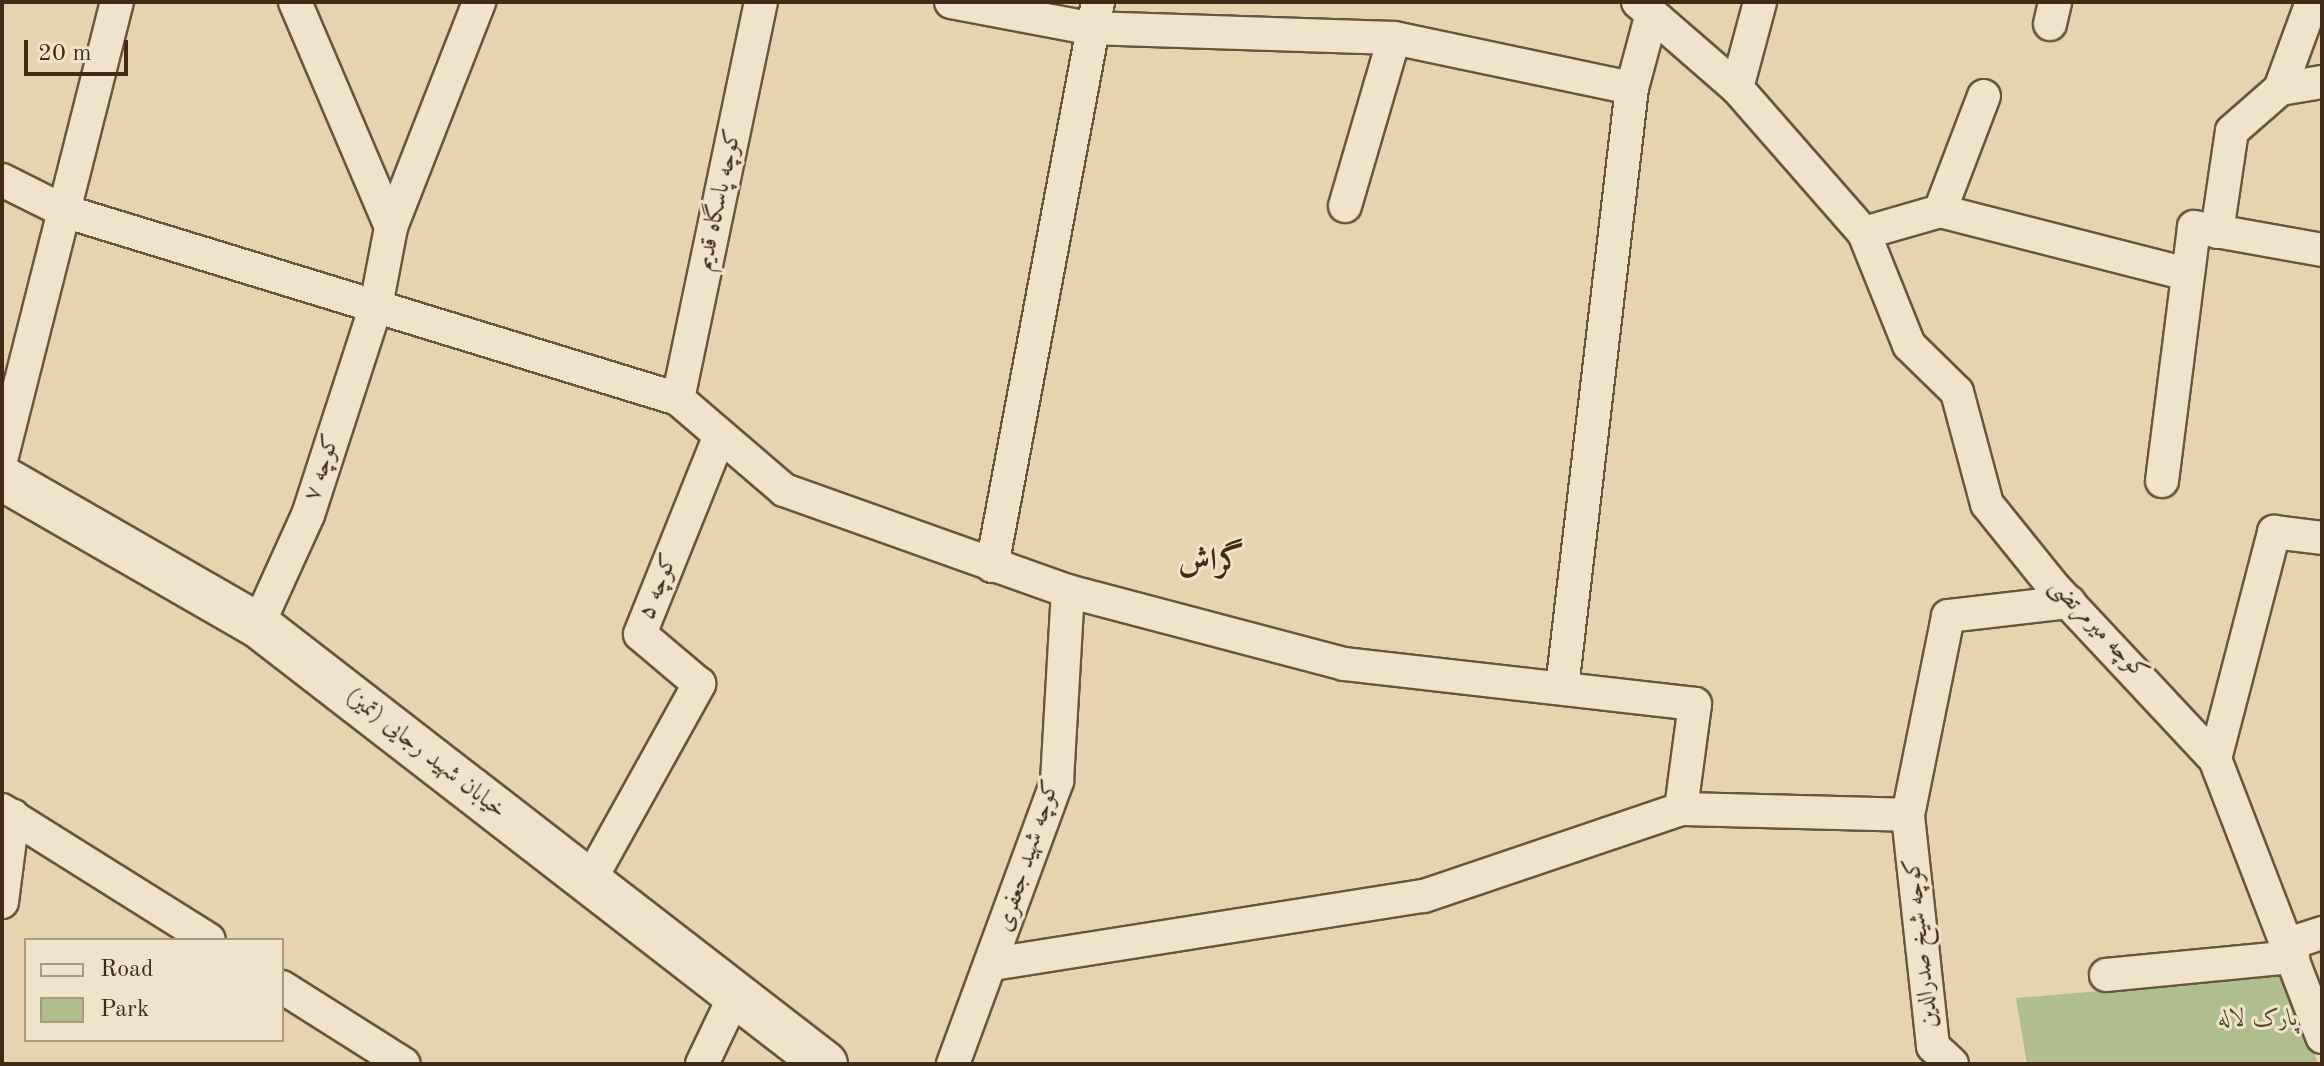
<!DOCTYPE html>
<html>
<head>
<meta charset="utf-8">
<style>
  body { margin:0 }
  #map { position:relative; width:2324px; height:1066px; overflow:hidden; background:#e6d4b1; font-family:"Old Standard TT",Amiri,serif }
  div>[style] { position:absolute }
  .green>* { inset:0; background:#b0be8f }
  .roads { filter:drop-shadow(2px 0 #6a553d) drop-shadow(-2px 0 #6a553d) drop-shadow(0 2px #6a553d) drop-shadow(0 -2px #6a553d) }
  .street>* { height:32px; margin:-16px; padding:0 16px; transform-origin:16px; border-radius:16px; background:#efe3cc }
  .secondary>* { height:44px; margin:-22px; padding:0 22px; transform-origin:22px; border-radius:22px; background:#efe3cc }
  span { translate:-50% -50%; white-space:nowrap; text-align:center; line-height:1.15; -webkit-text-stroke:6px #efe3cc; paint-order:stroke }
  .street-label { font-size:24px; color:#412b16 }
  .park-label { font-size:24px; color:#57482e; font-style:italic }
  .district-label { font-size:32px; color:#412b16; font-weight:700 }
  .frame { position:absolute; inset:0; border:4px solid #412b16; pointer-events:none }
  .legend { position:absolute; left:24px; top:938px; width:260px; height:104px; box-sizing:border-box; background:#efe3cc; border:2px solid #a99983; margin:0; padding:10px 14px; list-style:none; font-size:24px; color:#412b16 }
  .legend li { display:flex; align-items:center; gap:16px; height:40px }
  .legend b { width:40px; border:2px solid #a99983 }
  .scale { position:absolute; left:24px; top:40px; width:104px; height:36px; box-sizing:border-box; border:4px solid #412b16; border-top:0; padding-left:10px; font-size:24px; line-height:28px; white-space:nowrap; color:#412b16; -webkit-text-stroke:6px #efe3cc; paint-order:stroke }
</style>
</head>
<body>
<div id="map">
  <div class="green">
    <div style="clip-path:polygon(2288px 975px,2318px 1064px,2027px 1064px,2016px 998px)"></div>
  </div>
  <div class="roads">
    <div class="street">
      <div style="left:295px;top:2px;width:245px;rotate:66.9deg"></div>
      <div style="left:951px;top:2px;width:140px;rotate:10.7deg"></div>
      <div style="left:1089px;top:28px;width:305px;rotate:1.9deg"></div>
      <div style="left:1394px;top:38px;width:243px;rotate:11.9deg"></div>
      <div style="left:1632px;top:88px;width:73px;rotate:-75deg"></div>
      <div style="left:1638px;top:2px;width:131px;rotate:41deg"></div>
      <div style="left:1737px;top:88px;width:193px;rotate:48.8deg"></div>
      <div style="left:1864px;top:233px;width:121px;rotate:68.1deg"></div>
      <div style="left:1909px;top:345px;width:67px;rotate:44.4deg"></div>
      <div style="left:1957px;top:392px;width:116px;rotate:75deg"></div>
      <div style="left:1987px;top:504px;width:105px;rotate:51.2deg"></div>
      <div style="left:2053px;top:586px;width:237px;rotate:46.9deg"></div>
      <div style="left:2215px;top:759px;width:298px;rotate:68.9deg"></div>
      <div style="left:2050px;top:24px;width:23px;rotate:-77deg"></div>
      <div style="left:1737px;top:88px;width:89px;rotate:-75deg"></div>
      <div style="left:2280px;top:89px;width:43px;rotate:-9.5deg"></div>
      <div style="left:2px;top:180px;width:69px;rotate:26.6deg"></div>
      <div style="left:64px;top:211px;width:642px;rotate:17.02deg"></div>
      <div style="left:678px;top:399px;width:140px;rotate:40.6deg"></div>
      <div style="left:784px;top:490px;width:301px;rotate:19.6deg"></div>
      <div style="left:1068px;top:591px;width:285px;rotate:14.8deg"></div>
      <div style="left:1344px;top:664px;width:353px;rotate:6.5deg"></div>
      <div style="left:1695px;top:704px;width:106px;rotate:97.6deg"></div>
      <div style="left:1345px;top:206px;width:175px;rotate:-73.7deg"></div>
      <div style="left:1940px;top:211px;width:123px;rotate:-69.1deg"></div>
      <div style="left:2217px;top:232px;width:102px;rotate:-81.6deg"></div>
      <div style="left:2232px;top:131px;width:64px;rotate:-41.2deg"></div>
      <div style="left:2280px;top:89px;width:93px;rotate:-69.8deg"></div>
      <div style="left:1864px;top:233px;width:79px;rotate:-16.1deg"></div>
      <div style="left:1940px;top:211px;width:251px;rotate:14.3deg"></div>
      <div style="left:678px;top:399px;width:406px;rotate:-78.2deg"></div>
      <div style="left:2px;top:456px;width:468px;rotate:-75.8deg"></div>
      <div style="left:2162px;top:481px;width:256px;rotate:-82.8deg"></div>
      <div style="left:2194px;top:227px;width:130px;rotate:10.2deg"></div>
      <div style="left:992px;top:566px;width:574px;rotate:-79.36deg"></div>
      <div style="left:258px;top:625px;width:121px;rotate:-65.6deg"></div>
      <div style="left:308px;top:515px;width:220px;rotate:-72deg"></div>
      <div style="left:376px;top:306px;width:80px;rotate:-79.2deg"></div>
      <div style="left:391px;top:227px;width:242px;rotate:-68.6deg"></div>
      <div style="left:1562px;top:688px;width:604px;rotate:-83.35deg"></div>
      <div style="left:2215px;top:759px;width:235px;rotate:-75.4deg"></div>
      <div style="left:2274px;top:532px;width:48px;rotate:7.1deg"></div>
      <div style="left:2px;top:810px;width:244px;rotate:32.1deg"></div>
      <div style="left:589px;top:882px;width:227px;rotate:-60.9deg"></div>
      <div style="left:699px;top:684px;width:77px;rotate:-139.7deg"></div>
      <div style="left:640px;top:634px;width:214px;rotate:-68.1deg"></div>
      <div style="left:2px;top:902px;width:87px;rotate:-82.7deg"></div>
      <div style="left:2288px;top:944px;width:36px;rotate:-18deg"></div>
      <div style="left:993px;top:964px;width:436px;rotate:-9deg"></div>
      <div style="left:1424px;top:896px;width:271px;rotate:-18.7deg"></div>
      <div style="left:1681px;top:809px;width:227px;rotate:1.5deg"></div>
      <div style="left:2106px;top:975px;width:188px;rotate:-5.5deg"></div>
      <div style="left:282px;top:987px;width:144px;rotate:32.3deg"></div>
      <div style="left:702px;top:1064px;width:72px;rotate:-64.5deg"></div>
      <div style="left:953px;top:1064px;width:302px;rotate:-69.8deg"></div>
      <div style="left:1057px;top:781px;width:190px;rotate:-86.7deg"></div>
      <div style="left:1952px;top:1064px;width:26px;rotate:-137deg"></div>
      <div style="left:1933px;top:1046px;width:232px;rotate:-96.2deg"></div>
      <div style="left:1908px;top:815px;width:203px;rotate:-78.6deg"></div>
      <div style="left:1948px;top:616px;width:122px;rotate:-6.6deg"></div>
    </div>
    <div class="secondary">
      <div style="left:2px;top:478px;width:295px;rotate:29.9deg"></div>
      <div style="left:258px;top:625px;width:717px;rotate:37.75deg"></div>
    </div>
  </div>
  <div class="street-label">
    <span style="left:720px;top:200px;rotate:-78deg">کوچه پاسگاه قدیم</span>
    <span style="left:323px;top:468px;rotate:-72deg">کوچه ۷</span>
    <span style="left:659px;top:587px;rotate:-68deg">کوچه ۵</span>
    <span style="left:2098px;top:630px;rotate:46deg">کوچه میرمرتضی</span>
    <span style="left:425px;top:754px;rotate:38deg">خیابان شهید رجایی (تمیز)</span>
    <span style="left:1029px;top:856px;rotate:-72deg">کوچه شهید جعفری</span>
    <span style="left:1922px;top:943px;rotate:-96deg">کوچه شیخ صدرالدین</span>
  </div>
  <div class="park-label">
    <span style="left:2258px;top:1020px">پارک لاله</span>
  </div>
  <div class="district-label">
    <span style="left:1211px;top:562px">گراش</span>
  </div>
  <div class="frame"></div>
  <ul class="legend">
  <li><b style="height:10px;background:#efe3cc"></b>Road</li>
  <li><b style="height:22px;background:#b0be8f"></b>Park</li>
  </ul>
  <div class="scale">20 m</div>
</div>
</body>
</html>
